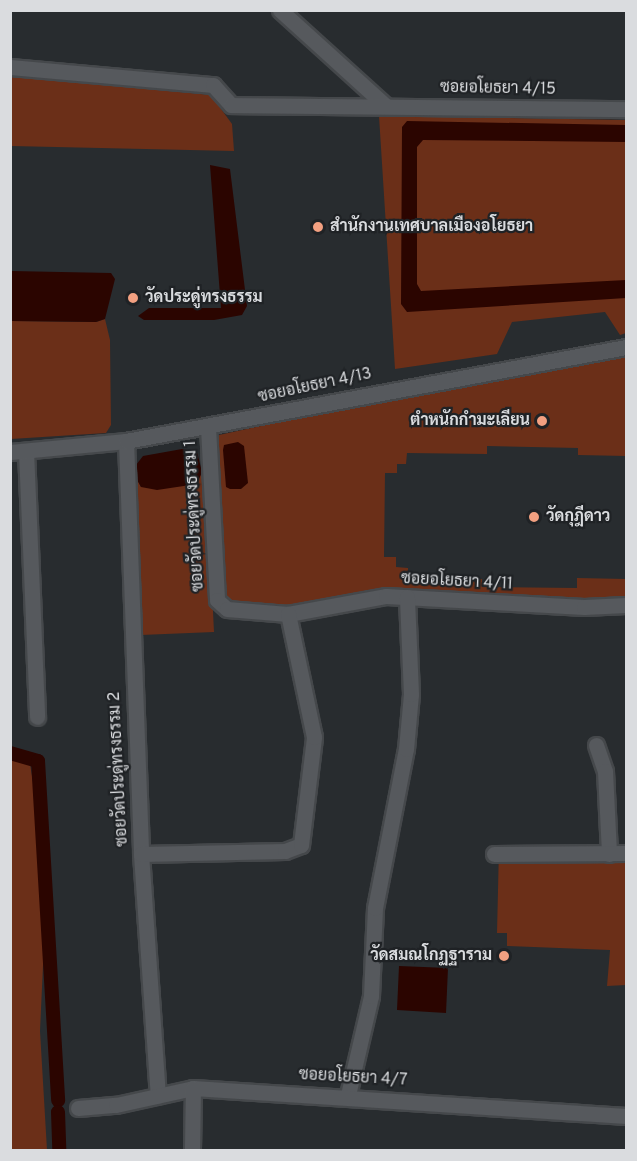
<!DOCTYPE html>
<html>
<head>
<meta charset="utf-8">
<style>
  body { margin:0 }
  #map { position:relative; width:637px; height:1161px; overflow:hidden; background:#282c2f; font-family:Overpass,Sarabun,sans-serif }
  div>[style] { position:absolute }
  .green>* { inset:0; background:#6b2f18 }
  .water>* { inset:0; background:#2b0500 }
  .canal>* { height:14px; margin:-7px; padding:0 7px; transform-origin:7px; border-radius:7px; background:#2b0500 }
  .roads { filter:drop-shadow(2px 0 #45484b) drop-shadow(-2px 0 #45484b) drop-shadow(0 2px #45484b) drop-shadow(0 -2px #45484b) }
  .minor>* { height:15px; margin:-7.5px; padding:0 7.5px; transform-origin:7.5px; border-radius:7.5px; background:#56595d }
  .dots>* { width:16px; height:16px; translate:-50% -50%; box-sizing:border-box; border:3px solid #1f2225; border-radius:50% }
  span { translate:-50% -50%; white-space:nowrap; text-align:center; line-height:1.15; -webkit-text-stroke:4.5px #1f2225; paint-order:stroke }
  .street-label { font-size:16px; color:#dadcdf }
  .poi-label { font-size:16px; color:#dadcdf; font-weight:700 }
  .left { translate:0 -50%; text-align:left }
  .right { translate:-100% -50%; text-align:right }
  .frame { position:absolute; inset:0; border:12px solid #dadcdf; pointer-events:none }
</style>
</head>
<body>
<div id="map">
  <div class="green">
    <div style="clip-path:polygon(11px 76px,211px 95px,232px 124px,234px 151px,11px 146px)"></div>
    <div style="clip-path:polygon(379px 116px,626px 120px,626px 333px,620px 335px,605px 312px,512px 322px,497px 354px,395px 369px)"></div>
    <div style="clip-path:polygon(105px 319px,110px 340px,111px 425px,106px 433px,11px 439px,11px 321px,96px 322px)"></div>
    <div style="clip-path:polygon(626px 356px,626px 456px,578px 455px,578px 448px,487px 446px,487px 454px,407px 453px,406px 464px,397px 464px,397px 473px,385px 473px,384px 557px,396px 557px,396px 567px,408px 568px,408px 578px,482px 579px,482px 587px,577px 588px,577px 578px,626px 579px,626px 601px,404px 589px,378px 589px,292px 607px,224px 602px,215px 442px,219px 435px,453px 385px)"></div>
    <div style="clip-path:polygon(202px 472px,207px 488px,214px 632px,141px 635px,135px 476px,141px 487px,196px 484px)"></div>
    <div style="clip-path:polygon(11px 760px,30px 764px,39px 819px,45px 922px,40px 1031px,47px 1150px,11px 1150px)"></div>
    <div style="clip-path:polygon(499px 847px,626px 853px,626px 985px,607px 986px,610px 950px,507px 946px,507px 933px,497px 933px)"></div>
  </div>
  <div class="water">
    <div style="clip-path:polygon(407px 121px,626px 125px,626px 142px,423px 140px,417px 147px,417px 284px,421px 291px,626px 280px,626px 298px,407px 312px,401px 304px,402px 127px)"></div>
    <div style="clip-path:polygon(210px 165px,230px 169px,247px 306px,242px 315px,214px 320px,144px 320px,138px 316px,149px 308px,221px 308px)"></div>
    <div style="clip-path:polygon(11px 271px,111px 273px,115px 279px,105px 319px,96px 322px,11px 321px)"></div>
    <div style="clip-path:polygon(238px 442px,244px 446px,248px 483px,241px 489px,230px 489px,226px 487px,223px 450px,224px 445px)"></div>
    <div style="clip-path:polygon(182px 449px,197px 452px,202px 472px,197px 484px,157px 490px,141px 487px,135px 476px,136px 465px,143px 456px)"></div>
    <div style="clip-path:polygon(399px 966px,448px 968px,446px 1013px,397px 1010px)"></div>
  </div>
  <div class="canal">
    <div style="left:10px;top:753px;width:29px;rotate:16deg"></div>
    <div style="left:38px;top:761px;width:340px;rotate:86.6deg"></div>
    <div style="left:58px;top:1112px;width:38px;rotate:88deg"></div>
  </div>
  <div class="roads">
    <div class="minor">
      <div style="left:280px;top:10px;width:143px;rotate:42.2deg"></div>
      <div style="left:10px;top:67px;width:204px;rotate:5.1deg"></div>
      <div style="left:213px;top:85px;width:27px;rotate:48deg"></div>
      <div style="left:231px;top:105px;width:395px;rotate:0.6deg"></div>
      <div style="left:208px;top:427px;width:173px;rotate:87deg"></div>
      <div style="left:217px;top:600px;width:13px;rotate:42deg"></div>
      <div style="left:227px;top:609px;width:61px;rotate:4.7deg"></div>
      <div style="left:288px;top:614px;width:100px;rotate:-10.4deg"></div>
      <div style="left:386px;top:596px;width:198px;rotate:3.2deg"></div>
      <div style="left:584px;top:607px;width:42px;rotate:-2.7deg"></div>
      <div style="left:126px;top:441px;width:413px;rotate:87.9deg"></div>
      <div style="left:141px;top:854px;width:242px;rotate:86deg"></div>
      <div style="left:26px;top:451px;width:266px;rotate:87.6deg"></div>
      <div style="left:10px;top:452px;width:117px;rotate:-5.4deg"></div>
      <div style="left:126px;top:441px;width:509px;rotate:-10.65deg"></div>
      <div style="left:596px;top:745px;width:28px;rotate:71deg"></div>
      <div style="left:605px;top:771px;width:83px;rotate:87.2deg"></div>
      <div style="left:141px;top:854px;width:144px;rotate:-1.2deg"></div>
      <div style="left:285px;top:851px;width:17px;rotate:-21deg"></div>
      <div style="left:301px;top:845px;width:109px;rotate:-83.1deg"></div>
      <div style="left:314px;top:737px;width:126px;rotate:-101.9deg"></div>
      <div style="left:494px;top:854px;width:132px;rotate:-0.4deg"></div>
      <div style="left:348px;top:1095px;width:102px;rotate:-76.9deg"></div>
      <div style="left:371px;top:996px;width:88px;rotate:-87.4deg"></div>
      <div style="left:375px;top:908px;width:162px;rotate:-79deg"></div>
      <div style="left:406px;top:749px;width:55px;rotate:-84.8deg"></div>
      <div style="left:411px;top:694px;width:97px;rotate:-92.4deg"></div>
      <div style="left:78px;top:1108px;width:38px;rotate:-5deg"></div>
      <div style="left:116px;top:1105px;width:79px;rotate:-12.4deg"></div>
      <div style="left:193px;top:1088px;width:434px;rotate:3.7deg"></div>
      <div style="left:192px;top:1150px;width:62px;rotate:-89.1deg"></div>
    </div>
  </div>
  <div class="dots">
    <div style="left:318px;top:227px;background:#f2a081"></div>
    <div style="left:133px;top:298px;background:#f2a081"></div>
    <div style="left:542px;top:421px;background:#f2a081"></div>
    <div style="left:534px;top:517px;background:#f2a081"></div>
    <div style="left:504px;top:956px;background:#f2a081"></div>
  </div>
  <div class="street-label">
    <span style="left:498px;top:89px;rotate:1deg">ซอยอโยธยา 4/15</span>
    <span style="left:315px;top:386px;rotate:-12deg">ซอยอโยธยา 4/13</span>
    <span style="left:195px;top:516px;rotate:-93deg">ซอยวัดประดู่ทรงธรรม 1</span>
    <span style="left:457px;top:582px;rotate:3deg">ซอยอโยธยา 4/11</span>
    <span style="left:119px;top:769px;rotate:-93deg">ซอยวัดประดู่ทรงธรรม 2</span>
    <span style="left:353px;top:1078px;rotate:3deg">ซอยอโยธยา 4/7</span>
  </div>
  <div class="poi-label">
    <span class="left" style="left:330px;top:227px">สำนักงานเทศบาลเมืองอโยธยา</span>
    <span class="left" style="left:145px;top:298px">วัดประดู่ทรงธรรม</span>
    <span class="right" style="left:530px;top:421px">ตำหนักกำมะเลียน</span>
    <span class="left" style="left:546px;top:517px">วัดกุฎีดาว</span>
    <span class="right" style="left:492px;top:956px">วัดสมณโกฏฐาราม</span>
  </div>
  <div class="frame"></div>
</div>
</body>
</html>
